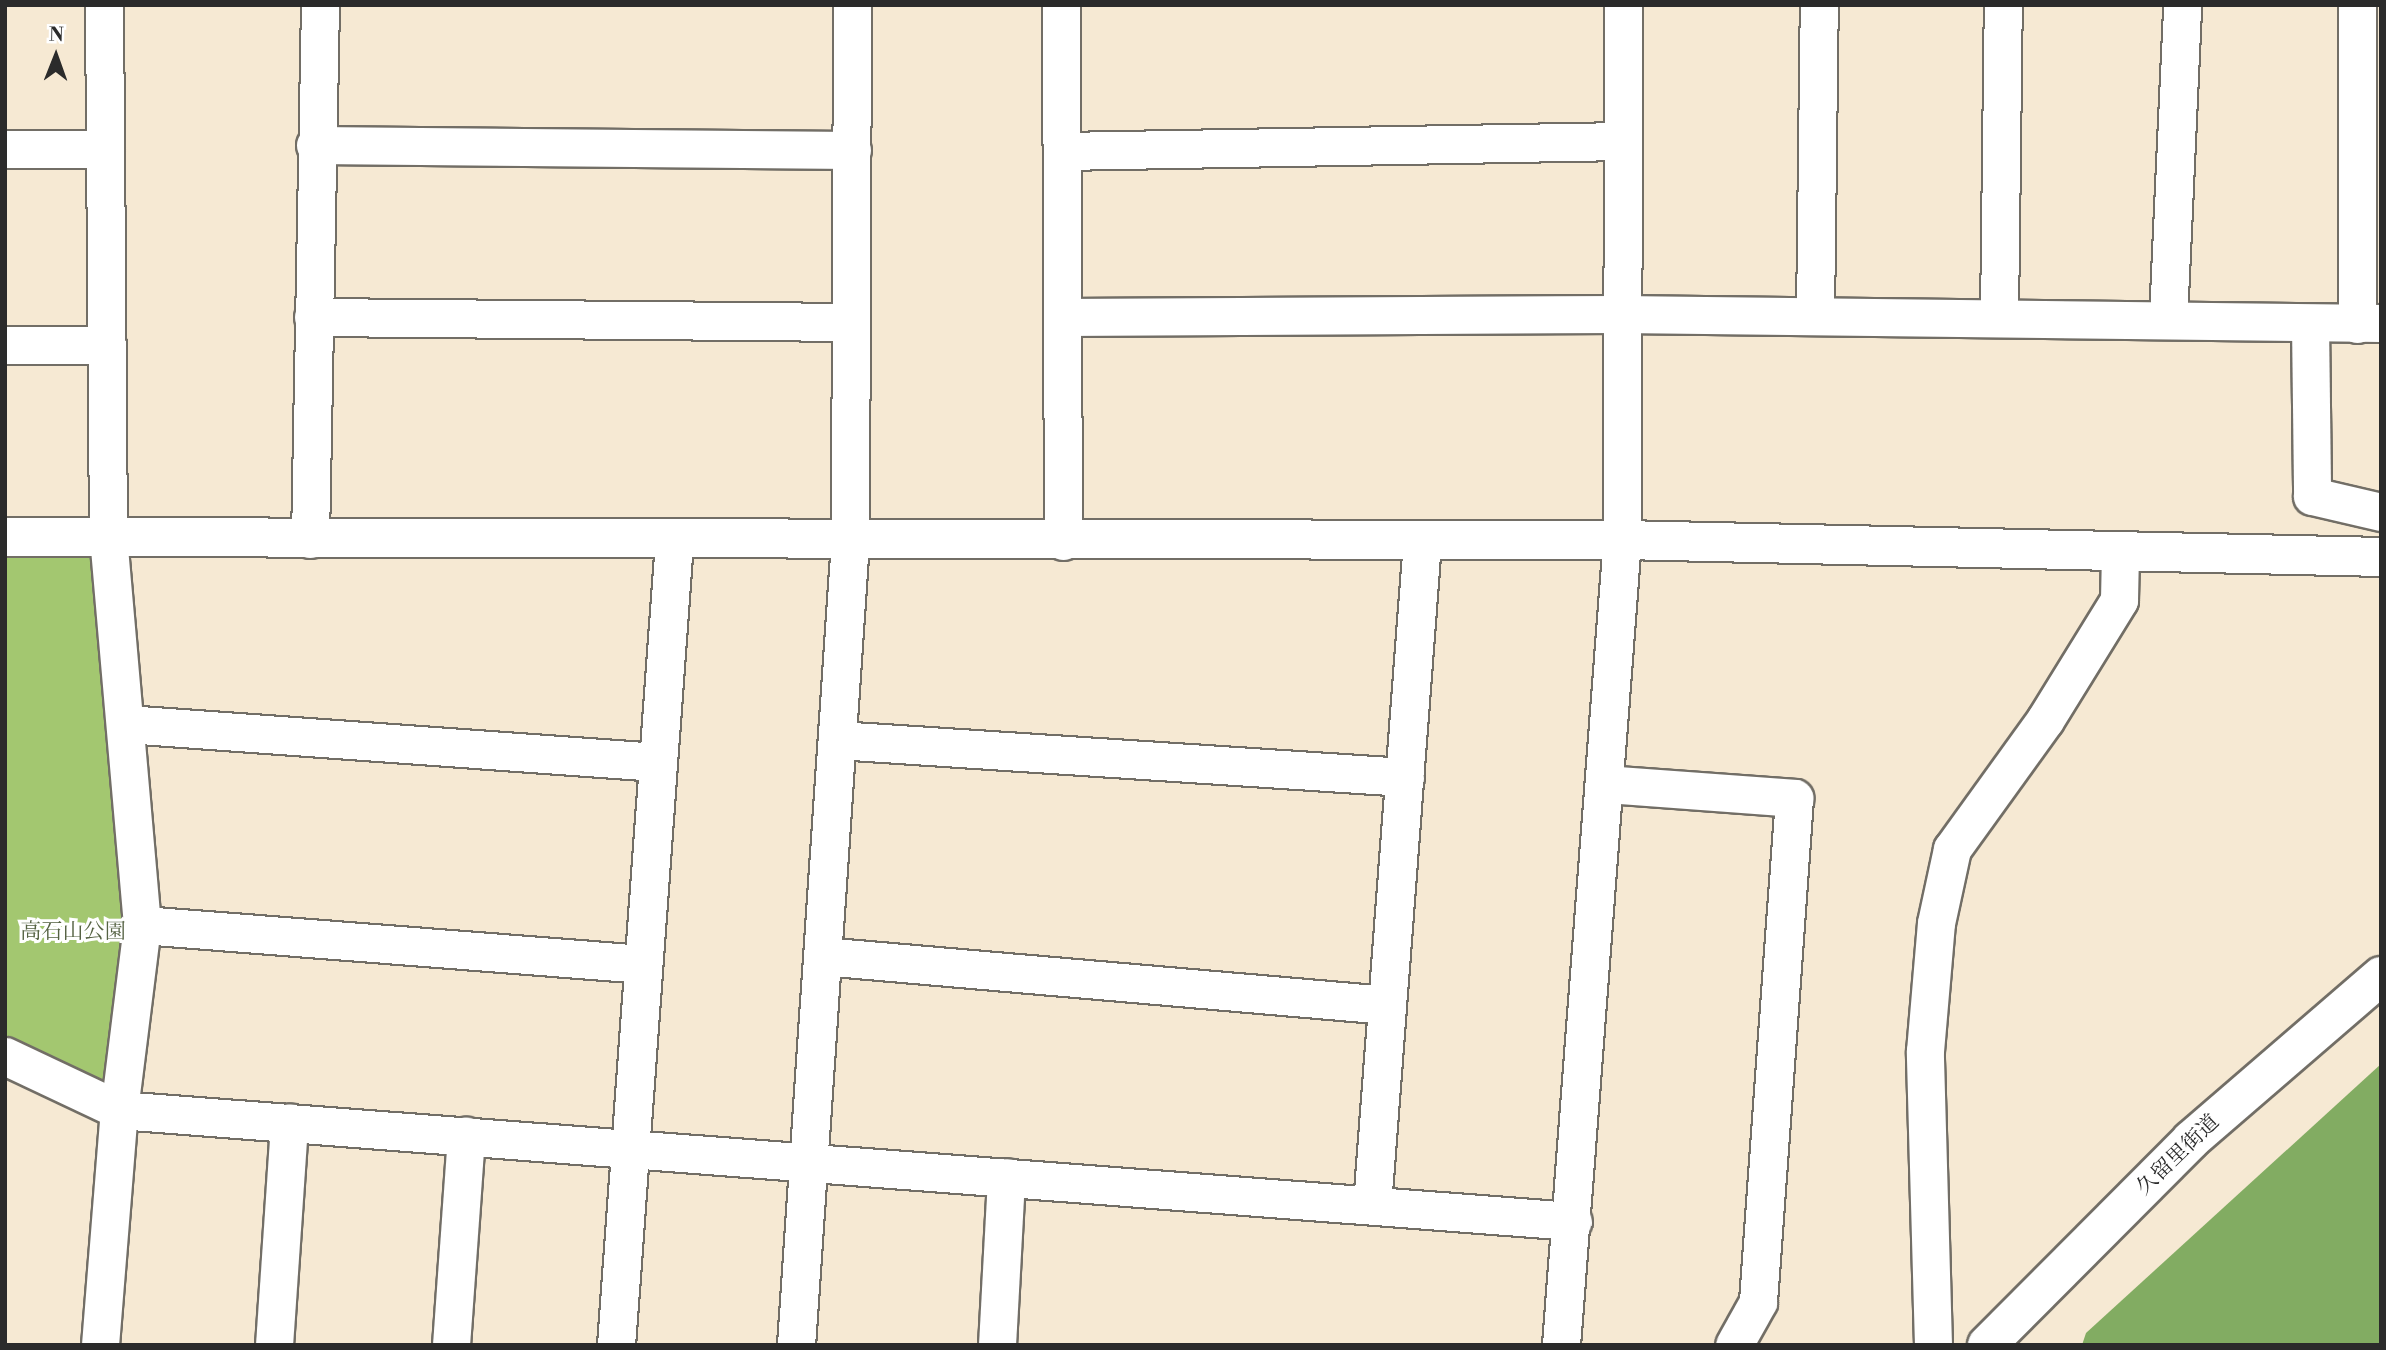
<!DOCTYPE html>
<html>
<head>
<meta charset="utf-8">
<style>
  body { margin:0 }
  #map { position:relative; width:2386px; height:1350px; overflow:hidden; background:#f6e9d3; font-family:"Libre Bodoni","Noto Serif JP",serif }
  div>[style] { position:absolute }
  .green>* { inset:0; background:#a3c770 }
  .forest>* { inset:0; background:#82ac62 }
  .roads { filter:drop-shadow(2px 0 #726e66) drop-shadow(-2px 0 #726e66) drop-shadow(0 2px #726e66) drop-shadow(0 -2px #726e66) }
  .street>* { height:37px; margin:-18.5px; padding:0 18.5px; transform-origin:18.5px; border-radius:18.5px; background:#fff }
  .secondary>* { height:38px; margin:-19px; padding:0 19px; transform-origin:19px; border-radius:19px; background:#fff }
  .primary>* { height:38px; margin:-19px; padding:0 19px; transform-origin:19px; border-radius:19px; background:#fff }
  span { translate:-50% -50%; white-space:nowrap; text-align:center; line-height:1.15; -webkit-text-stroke:6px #fff; paint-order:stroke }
  .park-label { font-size:21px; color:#556243 }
  .street-label { font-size:21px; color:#2b2b2b }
  .frame { position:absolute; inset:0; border:7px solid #2b2b2b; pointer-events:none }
  .north { position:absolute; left:21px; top:21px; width:70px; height:70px; -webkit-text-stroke:5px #fff; paint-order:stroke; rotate:1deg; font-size:19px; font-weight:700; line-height:28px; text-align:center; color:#2b2b2b }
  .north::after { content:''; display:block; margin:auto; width:24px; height:32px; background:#2b2b2b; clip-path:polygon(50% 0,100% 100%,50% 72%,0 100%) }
</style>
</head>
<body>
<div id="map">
  <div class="green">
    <div style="clip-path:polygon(5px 537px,108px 538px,142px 925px,119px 1110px,5px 1052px)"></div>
  </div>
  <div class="forest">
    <div style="clip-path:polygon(2381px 1064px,2381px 1345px,2082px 1345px,2086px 1333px)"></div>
  </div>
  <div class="roads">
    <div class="street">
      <div style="left:1061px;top:5px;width:536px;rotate:89.79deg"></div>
      <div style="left:315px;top:145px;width:537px;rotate:0.53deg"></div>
      <div style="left:5px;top:149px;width:100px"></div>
      <div style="left:1062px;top:151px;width:560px;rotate:-1.02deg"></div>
      <div style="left:1815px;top:316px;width:311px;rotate:-89.3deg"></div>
      <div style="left:313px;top:317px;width:538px;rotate:0.53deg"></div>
      <div style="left:1062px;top:317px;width:558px;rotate:-0.31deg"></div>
      <div style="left:1620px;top:314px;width:761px;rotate:0.68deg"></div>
      <div style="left:1999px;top:317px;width:312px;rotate:-89.3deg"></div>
      <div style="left:2168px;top:318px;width:313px;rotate:-87.4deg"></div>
      <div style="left:2310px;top:323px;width:173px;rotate:89.3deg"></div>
      <div style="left:2312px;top:496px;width:71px;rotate:13.1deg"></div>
      <div style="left:2357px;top:324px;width:319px;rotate:-90deg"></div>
      <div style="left:5px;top:345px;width:102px"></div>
      <div style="left:310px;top:539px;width:534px;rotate:-88.93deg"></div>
      <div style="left:126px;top:724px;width:533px;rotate:4.09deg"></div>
      <div style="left:837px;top:740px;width:569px;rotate:3.73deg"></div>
      <div style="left:1605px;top:784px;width:190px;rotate:4.2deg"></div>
      <div style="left:1794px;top:798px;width:505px;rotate:94.09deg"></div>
      <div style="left:1758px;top:1302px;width:49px;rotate:119.2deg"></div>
      <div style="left:142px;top:925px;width:503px;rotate:4.45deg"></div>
      <div style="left:822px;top:956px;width:567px;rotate:4.96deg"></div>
      <div style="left:5px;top:1056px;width:126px;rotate:25.3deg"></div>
      <div style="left:119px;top:1110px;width:1458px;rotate:4.37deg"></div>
      <div style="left:1372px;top:1205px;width:666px;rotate:-85.69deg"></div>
      <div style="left:100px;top:1345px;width:236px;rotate:-85.4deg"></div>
      <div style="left:119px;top:1110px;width:186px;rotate:-82.9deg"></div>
      <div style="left:142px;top:925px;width:388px;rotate:-95deg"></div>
      <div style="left:108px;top:538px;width:533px;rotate:-90.43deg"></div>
      <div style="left:274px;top:1345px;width:223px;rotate:-86.1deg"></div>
      <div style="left:451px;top:1345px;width:210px;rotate:-85.9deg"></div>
      <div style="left:616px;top:1345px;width:806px;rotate:-85.87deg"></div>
      <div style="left:796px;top:1345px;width:806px;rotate:-86.16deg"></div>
      <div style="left:850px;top:541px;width:536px;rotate:-89.79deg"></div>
      <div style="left:997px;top:1345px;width:168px;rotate:-86.9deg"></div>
      <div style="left:1561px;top:1345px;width:807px;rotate:-85.67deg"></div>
      <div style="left:1622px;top:540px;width:535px;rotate:-89.89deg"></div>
      <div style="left:1933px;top:1345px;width:294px;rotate:-91.6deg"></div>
      <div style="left:1925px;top:1051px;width:128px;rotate:-85.1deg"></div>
      <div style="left:1936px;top:923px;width:76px;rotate:-77.8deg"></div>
      <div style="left:1952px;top:849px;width:159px;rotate:-54.2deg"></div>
      <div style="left:2045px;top:720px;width:141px;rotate:-58.3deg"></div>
      <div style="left:2119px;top:600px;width:48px;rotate:-88.8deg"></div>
    </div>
    <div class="secondary">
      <div style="left:5px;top:537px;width:1617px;rotate:0.11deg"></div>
      <div style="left:1622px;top:540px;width:759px;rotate:1.28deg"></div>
    </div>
    <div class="primary">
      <div style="left:1987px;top:1345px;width:289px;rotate:-45.1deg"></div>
      <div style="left:2191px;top:1140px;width:251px;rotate:-40.8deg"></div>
    </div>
  </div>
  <div class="park-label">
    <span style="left:73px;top:932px">高石山公園</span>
  </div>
  <div class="street-label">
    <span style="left:2178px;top:1155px;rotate:-44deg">久留里街道</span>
  </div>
  <div class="frame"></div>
  <div class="north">N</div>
</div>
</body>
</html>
